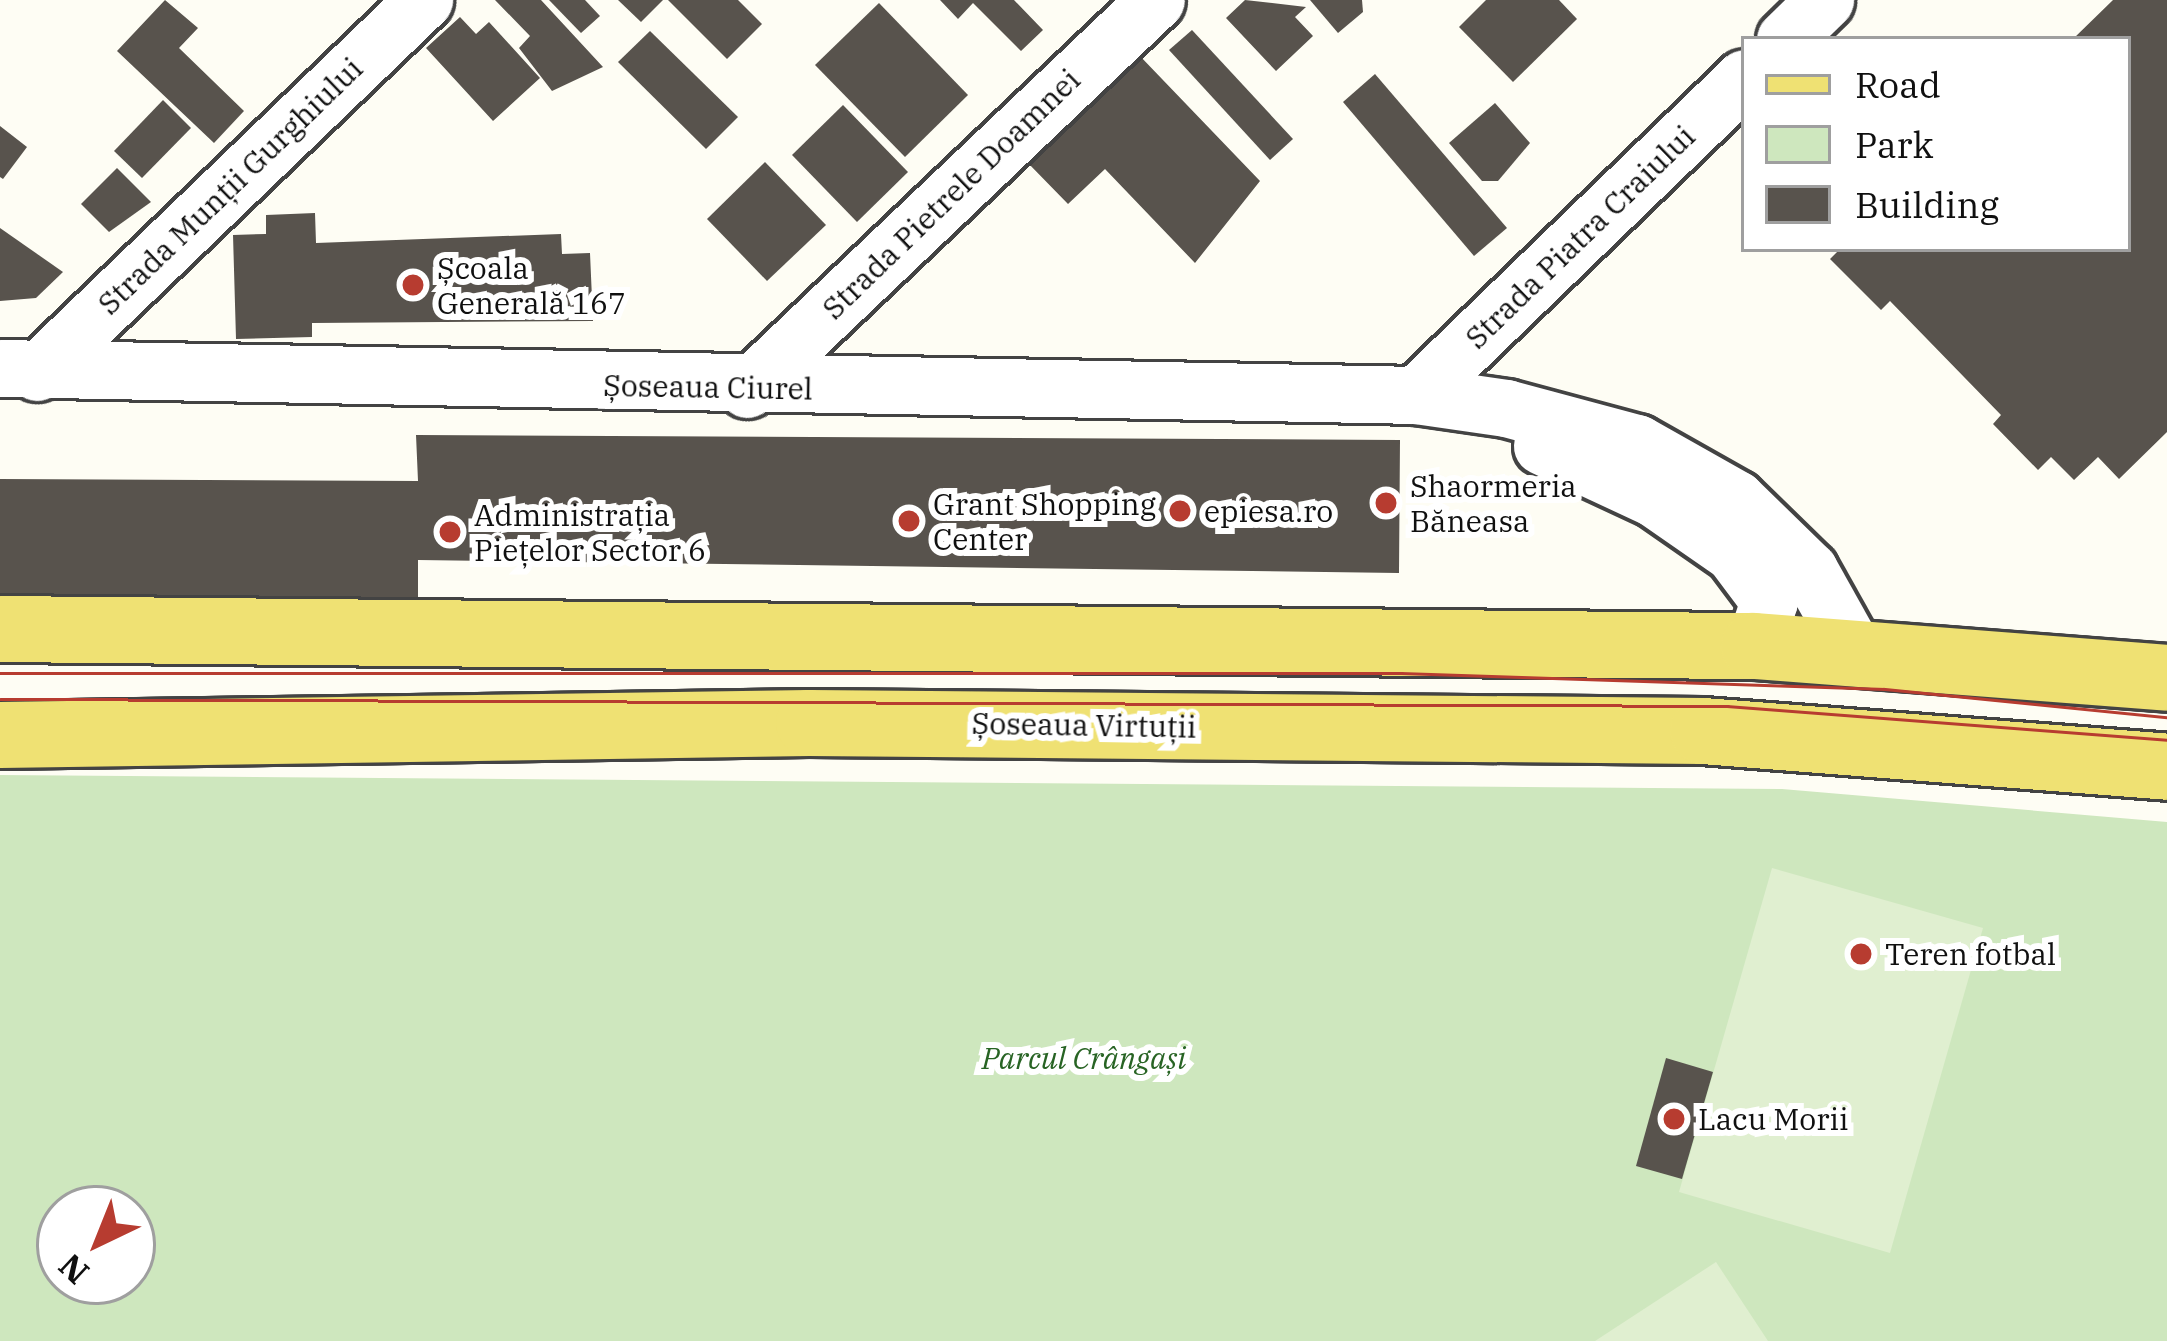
<!DOCTYPE html>
<html>
<head>
<meta charset="utf-8">
<style>
  body { margin:0 }
  #map { position:relative; width:2167px; height:1341px; overflow:hidden; background:#fefdf4; font-family:"IBM Plex Serif",serif }
  div>[style] { position:absolute }
  .green>* { inset:0; background:#cee7be }
  .pitch>* { inset:0; background:#e0efd0 }
  .building>* { inset:0; background:#58534d }
  .roads { filter:drop-shadow(3px 0 #434343) drop-shadow(-3px 0 #434343) drop-shadow(0 3px #434343) drop-shadow(0 -3px #434343) }
  .minor>* { height:57px; margin:-28.5px; padding:0 28.5px; transform-origin:28.5px; border-radius:28.5px; background:#fff }
  .major>* { height:66px; margin:-33px; padding:0 33px; transform-origin:33px; border-radius:33px; background:#efe173 }
  .tram>* { height:3px; margin:-1.5px; padding:0 1.5px; transform-origin:1.5px; border-radius:1.5px; background:#b73c30 }
  .dots>* { width:33px; height:33px; translate:-50% -50%; box-sizing:border-box; border:6px solid #fff; border-radius:50% }
  span { translate:-50% -50%; white-space:nowrap; text-align:center; line-height:1.15; -webkit-text-stroke:12px #fff; paint-order:stroke }
  .street-label { font-size:30px; color:#101010 }
  .poi-label { font-size:30px; color:#101010 }
  .left { translate:0 -50%; text-align:left }
  .park-label { font-size:30px; color:#286424; font-style:italic }
  .legend { position:absolute; left:1741px; top:36px; width:390px; height:216px; box-sizing:border-box; background:#fff; border:3px solid #9f9f9f; margin:0; padding:15px 21px; list-style:none; font-size:36px; color:#101010 }
  .legend li { display:flex; align-items:center; gap:24px; height:60px }
  .legend b { width:60px; border:3px solid #9f9f9f }
  .north { position:absolute; left:36px; top:1185px; width:120px; height:120px; box-sizing:border-box; background:#fff; border:3px solid #9f9f9f; border-radius:50%; rotate:223deg; font-size:33px; font-weight:700; line-height:48px; text-align:center; color:#101010 }
  .north::after { content:''; display:block; margin:auto; width:42px; height:54px; background:#b73c30; clip-path:polygon(50% 0,100% 100%,50% 72%,0 100%) }
</style>
</head>
<body>
<div id="map">
  <div class="green">
    <div style="clip-path:polygon(evenodd,0 775px,1782px 789px,2167px 822px,2167px 1341px,0 1341px,0 775px,60px 1209px,132px 1209px,132px 1281px,60px 1281px,60px 1209px)"></div>
  </div>
  <div class="pitch">
    <div style="clip-path:polygon(1772px 868px,1983px 928px,1890px 1253px,1679px 1192px)"></div>
    <div style="clip-path:polygon(1716px 1262px,1768px 1341px,1595px 1341px)"></div>
  </div>
  <div class="building">
    <div style="clip-path:polygon(165px 0,198px 28px,179px 48px,244px 111px,214px 143px,117px 51px)"></div>
    <div style="clip-path:polygon(495px 0,541px 0,603px 67px,552px 91px,519px 48px,530px 36px)"></div>
    <div style="clip-path:polygon(549px 0,585px 0,600px 16px,581px 33px)"></div>
    <div style="clip-path:polygon(618px 0,663px 0,641px 22px)"></div>
    <div style="clip-path:polygon(668px 0,738px 0,762px 24px,727px 59px)"></div>
    <div style="clip-path:polygon(940px 0,1014px 0,1043px 30px,1021px 51px,973px 3px,958px 19px)"></div>
    <div style="clip-path:polygon(1245px 0,1306px 7px,1295px 17px,1313px 36px,1276px 71px,1226px 18px)"></div>
    <div style="clip-path:polygon(1310px 0,1362px 0,1363px 12px,1338px 33px)"></div>
    <div style="clip-path:polygon(1486px 0,1559px 0,1577px 19px,1513px 82px,1459px 27px)"></div>
    <div style="clip-path:polygon(2113px 0,2167px 0,2167px 432px,2119px 479px,2098px 457px,2074px 480px,2051px 457px,2038px 470px,1993px 424px,2001px 415px,1890px 301px,1881px 310px,1830px 259px,1840px 249px,2128px 249px,2128px 39px,2073px 39px)"></div>
    <div style="clip-path:polygon(879px 3px,968px 95px,905px 157px,815px 65px)"></div>
    <div style="clip-path:polygon(460px 17px,476px 34px,489px 22px,540px 78px,493px 121px,426px 48px)"></div>
    <div style="clip-path:polygon(1192px 30px,1293px 139px,1270px 160px,1169px 50px)"></div>
    <div style="clip-path:polygon(650px 31px,738px 117px,706px 149px,618px 62px)"></div>
    <div style="clip-path:polygon(1138px 54px,1260px 181px,1195px 263px,1105px 169px,1068px 204px,1027px 162px)"></div>
    <div style="clip-path:polygon(1375px 74px,1507px 228px,1474px 256px,1343px 102px)"></div>
    <div style="clip-path:polygon(163px 100px,191px 128px,142px 178px,114px 151px)"></div>
    <div style="clip-path:polygon(1495px 103px,1530px 143px,1498px 181px,1482px 181px,1449px 143px)"></div>
    <div style="clip-path:polygon(843px 105px,908px 172px,857px 222px,792px 155px)"></div>
    <div style="clip-path:polygon(0 126px,27px 147px,3px 179px,0 177px)"></div>
    <div style="clip-path:polygon(765px 162px,826px 225px,767px 281px,707px 219px)"></div>
    <div style="clip-path:polygon(117px 168px,151px 202px,109px 232px,81px 204px)"></div>
    <div style="clip-path:polygon(315px 213px,316px 243px,561px 234px,562px 254px,590px 253px,593px 321px,312px 323px,312px 337px,236px 339px,233px 235px,266px 234px,266px 215px)"></div>
    <div style="clip-path:polygon(0 228px,63px 272px,36px 298px,0 301px)"></div>
    <div style="clip-path:polygon(416px 435px,1400px 440px,1399px 573px,418px 560px,418px 603px,0 601px,0 479px,418px 481px)"></div>
    <div style="clip-path:polygon(1666px 1058px,1713px 1072px,1682px 1179px,1636px 1166px)"></div>
  </div>
  <div class="roads">
    <div class="minor">
      <div style="left:1785px;top:39px;width:56px;rotate:-44.3deg"></div>
      <div style="left:0;top:368px;width:1416px;rotate:1.09deg"></div>
      <div style="left:1416px;top:395px;width:91px;rotate:8.2deg"></div>
      <div style="left:1506px;top:408px;width:136px;rotate:15deg"></div>
      <div style="left:1637px;top:443px;width:114px;rotate:29.5deg"></div>
      <div style="left:1736px;top:499px;width:102px;rotate:44.2deg"></div>
      <div style="left:1809px;top:570px;width:96px;rotate:60.8deg"></div>
      <div style="left:37px;top:372px;width:537px;rotate:-43.87deg"></div>
      <div style="left:747px;top:389px;width:564px;rotate:-43.56deg"></div>
      <div style="left:1416px;top:395px;width:456px;rotate:-44deg"></div>
      <div style="left:1542px;top:446px;width:123px;rotate:24.9deg"></div>
      <div style="left:1654px;top:498px;width:96px;rotate:34.8deg"></div>
      <div style="left:1733px;top:553px;width:60px;rotate:53.1deg"></div>
      <div style="left:1769px;top:601px;width:47px;rotate:108.4deg"></div>
    </div>
    <div class="major">
      <div style="left:0;top:629px;width:1754px;rotate:0.56deg"></div>
      <div style="left:1754px;top:646px;width:414px;rotate:4.4deg"></div>
      <div style="left:0;top:735px;width:809px;rotate:-0.85deg"></div>
      <div style="left:809px;top:723px;width:894px;rotate:0.51deg"></div>
      <div style="left:1703px;top:731px;width:465px;rotate:4.4deg"></div>
    </div>
  </div>
  <div class="tram">
    <div style="left:0;top:673px;width:1402px"></div>
    <div style="left:1402px;top:673px;width:482px;rotate:1.9deg"></div>
    <div style="left:1884px;top:689px;width:284px;rotate:5.7deg"></div>
    <div style="left:0;top:699px;width:1728px;rotate:0.23deg"></div>
    <div style="left:1728px;top:706px;width:440px;rotate:4.4deg"></div>
  </div>
  <div class="dots">
    <div style="left:413px;top:285px;background:#b73c30"></div>
    <div style="left:1386px;top:503px;background:#b73c30"></div>
    <div style="left:1180px;top:511px;background:#b73c30"></div>
    <div style="left:909px;top:521px;background:#b73c30"></div>
    <div style="left:450px;top:532px;background:#b73c30"></div>
    <div style="left:1861px;top:954px;background:#b73c30"></div>
    <div style="left:1674px;top:1119px;background:#b73c30"></div>
  </div>
  <div class="street-label">
    <span style="left:230px;top:186px;rotate:-44deg">Strada Munții Gurghiului</span>
    <span style="left:951px;top:194px;rotate:-44deg">Strada Pietrele Doamnei</span>
    <span style="left:1580px;top:237px;rotate:-44deg">Strada Piatra Craiului</span>
    <span style="left:708px;top:387px;rotate:1deg">Șoseaua Ciurel</span>
    <span style="left:1084px;top:725px;rotate:1deg">Șoseaua Virtuții</span>
  </div>
  <div class="poi-label">
    <span class="left" style="left:437px;top:285px">Școala<br>Generală 167</span>
    <span class="left" style="left:1410px;top:503px">Shaormeria<br>Băneasa</span>
    <span class="left" style="left:933px;top:521px">Grant Shopping<br>Center</span>
    <span class="left" style="left:1204px;top:511px">epiesa.ro</span>
    <span class="left" style="left:474px;top:532px">Administrația<br>Piețelor Sector 6</span>
    <span class="left" style="left:1885px;top:954px">Teren fotbal</span>
    <span class="left" style="left:1698px;top:1119px">Lacu Morii</span>
  </div>
  <div class="park-label">
    <span style="left:1084px;top:1058px">Parcul Crângași</span>
  </div>
  <ul class="legend">
  <li><b style="height:15px;background:#efe173"></b>Road</li>
  <li><b style="height:33px;background:#cee7be"></b>Park</li>
  <li><b style="height:33px;background:#58534d"></b>Building</li>
  </ul>
  <div class="north">N</div>
</div>
</body>
</html>
